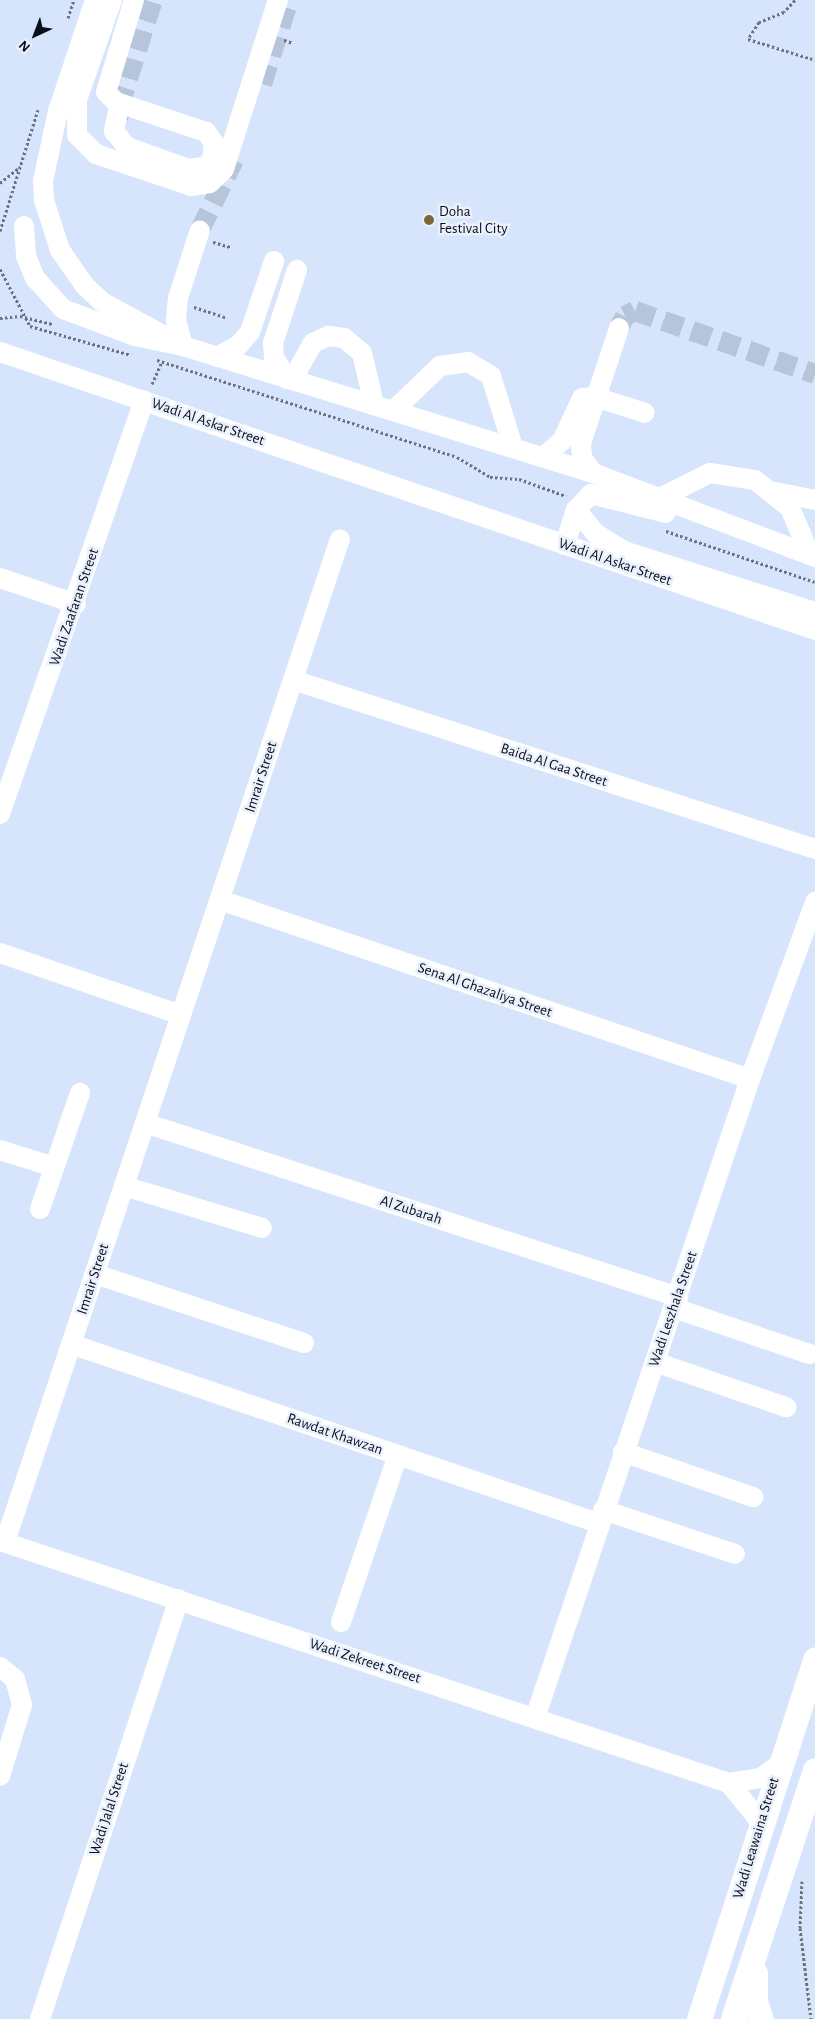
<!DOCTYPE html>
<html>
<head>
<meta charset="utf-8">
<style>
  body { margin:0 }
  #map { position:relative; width:815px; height:2019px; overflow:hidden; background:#d6e5fc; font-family:"Alegreya Sans",sans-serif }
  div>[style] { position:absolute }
  .minor-tunnel>* { height:20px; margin-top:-10px; transform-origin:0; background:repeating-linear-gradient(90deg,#b7c5da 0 20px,transparent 0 30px) }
  .path>* { height:3px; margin-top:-1.5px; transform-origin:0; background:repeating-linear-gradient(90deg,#687282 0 2.5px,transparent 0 5px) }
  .minor>* { height:20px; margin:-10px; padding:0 10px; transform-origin:10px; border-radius:10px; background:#fff }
  .major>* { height:25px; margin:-12.5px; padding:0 12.5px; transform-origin:12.5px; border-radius:12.5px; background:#fff }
  .dots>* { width:14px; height:14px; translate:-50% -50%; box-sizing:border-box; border:2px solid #eaf1fd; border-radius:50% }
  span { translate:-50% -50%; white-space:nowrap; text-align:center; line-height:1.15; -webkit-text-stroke:5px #eaf1fd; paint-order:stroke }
  .poi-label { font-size:15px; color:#090f19 }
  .left { translate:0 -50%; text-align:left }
  .street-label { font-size:15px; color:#090f19 }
  .north { position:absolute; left:10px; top:10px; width:50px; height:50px; -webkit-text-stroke:4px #eaf1fd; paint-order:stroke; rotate:223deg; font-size:14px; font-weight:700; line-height:20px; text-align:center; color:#090f19 }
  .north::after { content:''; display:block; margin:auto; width:18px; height:22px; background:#090f19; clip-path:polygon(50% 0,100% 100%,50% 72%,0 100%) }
</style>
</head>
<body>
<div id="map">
  <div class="minor-tunnel">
    <div style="left:262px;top:84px;width:88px;rotate:-72.2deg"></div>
    <div style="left:131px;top:111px;width:13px;rotate:-162deg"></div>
    <div style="left:119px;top:107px;width:112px;rotate:-72.4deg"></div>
    <div style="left:200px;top:230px;width:78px;rotate:-64.1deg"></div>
    <div style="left:619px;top:328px;width:13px;rotate:-63deg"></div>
    <div style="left:625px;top:316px;width:11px;rotate:-27deg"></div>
    <div style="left:635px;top:311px;width:191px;rotate:19.3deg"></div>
  </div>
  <div class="path">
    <div style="left:795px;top:0;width:16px;rotate:133deg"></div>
    <div style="left:784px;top:12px;width:27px;rotate:158deg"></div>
    <div style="left:759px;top:22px;width:20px;rotate:123deg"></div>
    <div style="left:748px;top:39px;width:70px;rotate:17.4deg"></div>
    <div style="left:68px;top:18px;width:19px;rotate:-72deg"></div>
    <div style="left:284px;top:40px;width:9px;rotate:18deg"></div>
    <div style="left:0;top:183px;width:26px;rotate:-39deg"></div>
    <div style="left:0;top:231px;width:127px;rotate:-72.6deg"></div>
    <div style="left:213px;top:242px;width:19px;rotate:16deg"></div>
    <div style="left:0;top:269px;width:64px;rotate:62.2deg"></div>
    <div style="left:30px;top:326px;width:105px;rotate:16deg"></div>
    <div style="left:194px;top:307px;width:35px;rotate:18deg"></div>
    <div style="left:0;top:318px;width:20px;rotate:-6deg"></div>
    <div style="left:20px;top:316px;width:33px;rotate:14deg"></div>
    <div style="left:157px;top:360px;width:315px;rotate:17.9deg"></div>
    <div style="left:457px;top:457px;width:39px;rotate:31deg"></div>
    <div style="left:490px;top:477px;width:29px;rotate:4deg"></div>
    <div style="left:519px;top:479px;width:50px;rotate:19.9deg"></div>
    <div style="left:152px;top:384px;width:24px;rotate:-66deg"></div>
    <div style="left:666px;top:531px;width:157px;rotate:18.9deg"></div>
    <div style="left:802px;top:1881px;width:47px;rotate:92.4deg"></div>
    <div style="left:800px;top:1928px;width:92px;rotate:83.1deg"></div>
  </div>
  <div class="minor">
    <div style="left:95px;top:0;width:117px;rotate:108.4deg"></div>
    <div style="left:58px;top:111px;width:72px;rotate:102.1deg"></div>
    <div style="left:43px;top:181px;width:19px;rotate:87deg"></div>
    <div style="left:44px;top:200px;width:52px;rotate:72.3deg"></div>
    <div style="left:60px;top:250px;width:44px;rotate:55.2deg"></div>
    <div style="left:85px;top:286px;width:23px;rotate:43deg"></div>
    <div style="left:102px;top:302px;width:92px;rotate:28.5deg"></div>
    <div style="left:183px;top:346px;width:429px;rotate:17.2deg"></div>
    <div style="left:593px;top:473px;width:237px;rotate:20.7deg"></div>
    <div style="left:112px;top:0;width:106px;rotate:109.3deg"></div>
    <div style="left:77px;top:100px;width:35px;rotate:90deg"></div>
    <div style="left:77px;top:135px;width:27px;rotate:45deg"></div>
    <div style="left:96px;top:154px;width:100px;rotate:18.6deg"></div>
    <div style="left:191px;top:186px;width:19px;rotate:-9deg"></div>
    <div style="left:210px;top:183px;width:20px;rotate:-45deg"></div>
    <div style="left:224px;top:169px;width:177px;rotate:-72.3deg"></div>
    <div style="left:119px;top:107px;width:25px;rotate:102deg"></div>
    <div style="left:114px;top:131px;width:21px;rotate:51deg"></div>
    <div style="left:127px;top:147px;width:65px;rotate:19.8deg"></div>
    <div style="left:188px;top:169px;width:16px;rotate:-7deg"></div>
    <div style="left:204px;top:167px;width:11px;rotate:-41deg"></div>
    <div style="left:212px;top:160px;width:17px;rotate:-83deg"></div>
    <div style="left:214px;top:143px;width:14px;rotate:-126deg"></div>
    <div style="left:206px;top:132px;width:95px;rotate:-161.6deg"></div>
    <div style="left:116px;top:102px;width:14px;rotate:-135deg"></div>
    <div style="left:106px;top:92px;width:96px;rotate:-73.1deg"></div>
    <div style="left:24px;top:226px;width:30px;rotate:86deg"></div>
    <div style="left:26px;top:256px;width:24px;rotate:68deg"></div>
    <div style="left:35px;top:278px;width:42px;rotate:47.9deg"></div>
    <div style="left:63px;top:309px;width:77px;rotate:20.6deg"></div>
    <div style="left:135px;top:336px;width:49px;rotate:11.8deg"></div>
    <div style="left:183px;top:346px;width:27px;rotate:-105deg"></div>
    <div style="left:176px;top:320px;width:22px;rotate:-85deg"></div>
    <div style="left:178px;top:298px;width:71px;rotate:-72.1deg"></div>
    <div style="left:0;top:352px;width:861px;rotate:18.83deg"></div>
    <div style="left:217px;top:357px;width:25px;rotate:-29deg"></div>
    <div style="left:239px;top:345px;width:17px;rotate:-50deg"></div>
    <div style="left:250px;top:332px;width:75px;rotate:-71.3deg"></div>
    <div style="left:287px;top:379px;width:26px;rotate:-121deg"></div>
    <div style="left:274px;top:357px;width:14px;rotate:-94deg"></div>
    <div style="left:273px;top:343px;width:77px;rotate:-71.8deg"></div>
    <div style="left:292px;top:380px;width:43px;rotate:-60.4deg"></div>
    <div style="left:313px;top:343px;width:17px;rotate:-25deg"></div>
    <div style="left:328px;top:336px;width:16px;rotate:7deg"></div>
    <div style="left:344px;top:338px;width:23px;rotate:40deg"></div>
    <div style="left:362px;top:353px;width:52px;rotate:76.8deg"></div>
    <div style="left:394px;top:410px;width:64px;rotate:-43.7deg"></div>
    <div style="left:440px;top:366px;width:28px;rotate:-8deg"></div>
    <div style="left:468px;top:362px;width:27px;rotate:31deg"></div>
    <div style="left:491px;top:376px;width:74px;rotate:72.8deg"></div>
    <div style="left:543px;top:457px;width:25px;rotate:-40deg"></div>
    <div style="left:562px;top:441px;width:47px;rotate:-65.1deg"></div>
    <div style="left:582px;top:398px;width:13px;rotate:-4deg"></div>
    <div style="left:595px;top:397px;width:52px;rotate:17.7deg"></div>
    <div style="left:593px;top:473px;width:19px;rotate:-126deg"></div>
    <div style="left:582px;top:458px;width:15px;rotate:-94deg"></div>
    <div style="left:581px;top:443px;width:121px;rotate:-71.7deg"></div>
    <div style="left:775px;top:492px;width:41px;rotate:11.3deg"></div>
    <div style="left:660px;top:498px;width:56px;rotate:-26.6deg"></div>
    <div style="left:710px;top:473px;width:46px;rotate:8.8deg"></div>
    <div style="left:755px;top:480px;width:45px;rotate:38.7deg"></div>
    <div style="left:790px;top:508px;width:51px;rotate:66.9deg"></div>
    <div style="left:576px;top:510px;width:30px;rotate:50deg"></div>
    <div style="left:595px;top:533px;width:36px;rotate:32deg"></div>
    <div style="left:565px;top:545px;width:37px;rotate:-73deg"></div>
    <div style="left:576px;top:510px;width:22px;rotate:-47deg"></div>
    <div style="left:591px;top:494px;width:77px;rotate:14.2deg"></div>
    <div style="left:624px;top:551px;width:201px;rotate:17.7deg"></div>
    <div style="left:0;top:578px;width:80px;rotate:18.9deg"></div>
    <div style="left:293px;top:680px;width:549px;rotate:17.94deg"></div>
    <div style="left:0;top:814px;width:438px;rotate:-70.8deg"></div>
    <div style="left:220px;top:900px;width:559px;rotate:18.66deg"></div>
    <div style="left:0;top:953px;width:191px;rotate:18.9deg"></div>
    <div style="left:145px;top:1123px;width:561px;rotate:18.08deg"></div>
    <div style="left:0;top:1150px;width:57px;rotate:17.5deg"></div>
    <div style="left:124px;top:1186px;width:144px;rotate:16.9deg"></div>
    <div style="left:40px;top:1209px;width:123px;rotate:-71deg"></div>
    <div style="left:95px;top:1274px;width:220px;rotate:18.3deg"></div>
    <div style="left:674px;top:1308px;width:143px;rotate:18.8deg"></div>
    <div style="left:71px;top:1344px;width:557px;rotate:18.76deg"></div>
    <div style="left:655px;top:1362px;width:139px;rotate:19deg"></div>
    <div style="left:623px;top:1452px;width:138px;rotate:19.1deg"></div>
    <div style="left:603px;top:1510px;width:139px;rotate:18.4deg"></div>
    <div style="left:0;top:1541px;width:768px;rotate:18.36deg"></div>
    <div style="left:729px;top:1783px;width:32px;rotate:-9deg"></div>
    <div style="left:761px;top:1778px;width:21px;rotate:-37deg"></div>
    <div style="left:5px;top:1542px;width:1057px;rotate:-71.53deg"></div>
    <div style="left:341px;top:1622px;width:176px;rotate:-71.2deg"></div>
    <div style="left:0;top:1667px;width:19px;rotate:39deg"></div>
    <div style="left:15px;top:1679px;width:27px;rotate:75deg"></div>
    <div style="left:22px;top:1705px;width:74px;rotate:107.2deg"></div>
    <div style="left:535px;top:1718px;width:674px;rotate:-71.4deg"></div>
    <div style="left:750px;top:1079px;width:189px;rotate:-69.8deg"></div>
    <div style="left:729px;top:1783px;width:53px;rotate:51.2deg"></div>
    <div style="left:40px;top:2019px;width:442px;rotate:-71.7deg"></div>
  </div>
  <div class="major">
    <div style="left:755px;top:1973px;width:28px;rotate:90deg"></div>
    <div style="left:755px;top:2001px;width:19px;rotate:72deg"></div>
    <div style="left:699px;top:2019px;width:378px;rotate:-72.1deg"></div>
    <div style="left:733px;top:2019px;width:262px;rotate:-71.8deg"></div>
  </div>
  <div class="dots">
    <div style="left:429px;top:220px;background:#7a6736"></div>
  </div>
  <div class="poi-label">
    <span class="left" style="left:439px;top:220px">Doha<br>Festival City</span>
  </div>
  <div class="street-label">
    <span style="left:208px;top:422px;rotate:19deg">Wadi Al Askar Street</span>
    <span style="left:615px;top:562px;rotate:19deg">Wadi Al Askar Street</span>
    <span style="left:74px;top:607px;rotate:-71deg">Wadi Zaafaran Street</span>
    <span style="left:554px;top:765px;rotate:18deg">Baida Al Gaa Street</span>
    <span style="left:261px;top:777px;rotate:-72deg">Imrair Street</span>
    <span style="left:485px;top:990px;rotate:19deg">Sena Al Ghazaliya Street</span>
    <span style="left:411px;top:1210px;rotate:18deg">Al Zubarah</span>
    <span style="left:93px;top:1279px;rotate:-72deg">Imrair Street</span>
    <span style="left:673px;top:1309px;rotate:-71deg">Wadi Leszhala Street</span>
    <span style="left:335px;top:1434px;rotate:19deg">Rawdat Khawzan</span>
    <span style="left:365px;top:1661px;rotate:18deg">Wadi Zekreet Street</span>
    <span style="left:109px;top:1809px;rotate:-72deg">Wadi Jalal Street</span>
    <span style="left:756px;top:1838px;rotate:-73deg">Wadi Leawaina Street</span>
  </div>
  <div class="north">N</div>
</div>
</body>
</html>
